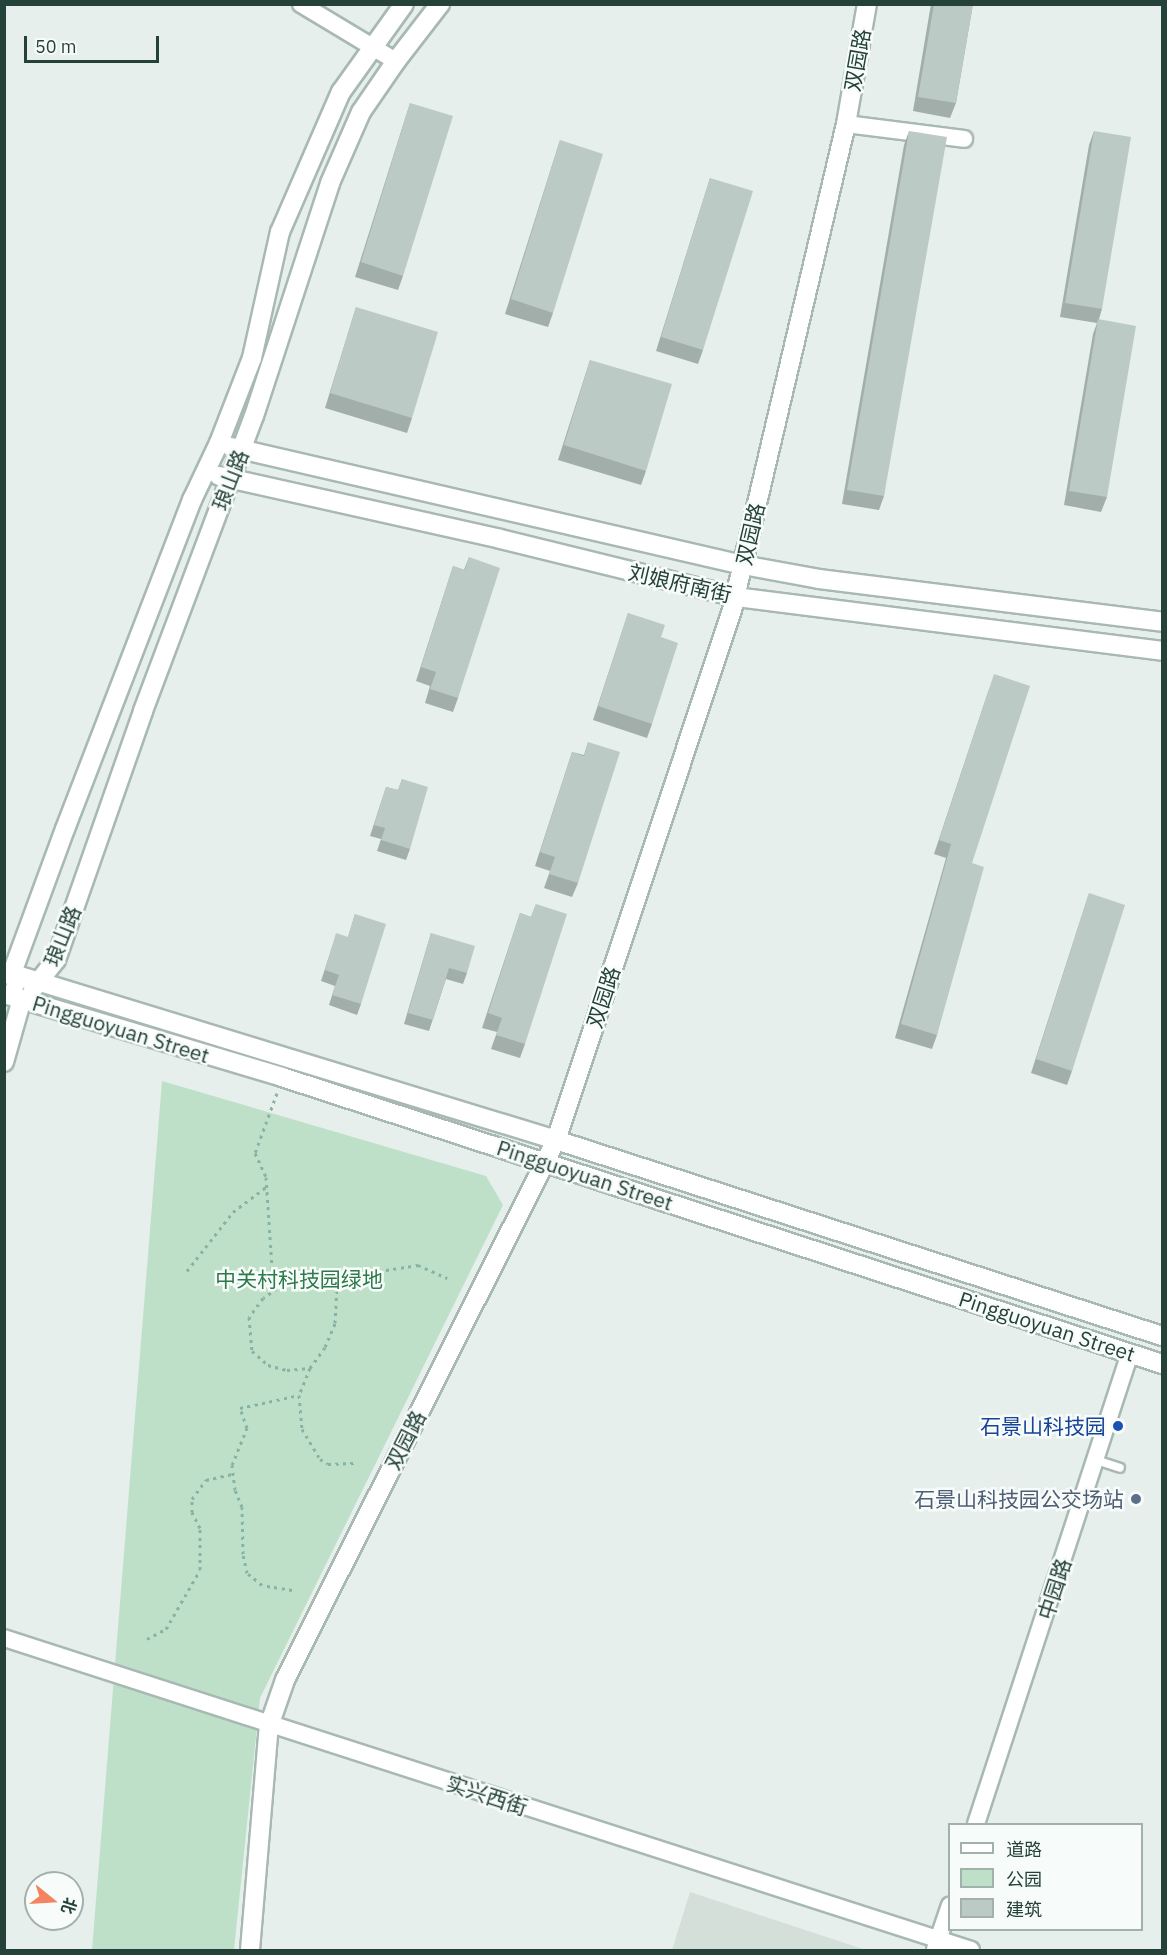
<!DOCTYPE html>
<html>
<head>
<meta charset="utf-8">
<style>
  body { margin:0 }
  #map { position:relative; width:1167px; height:1955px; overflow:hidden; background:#e6efeb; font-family:"IBM Plex Sans","Noto Sans SC",sans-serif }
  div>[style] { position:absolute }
  .built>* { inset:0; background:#d4dfda }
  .green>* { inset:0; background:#bfe0c8 }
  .path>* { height:3px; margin-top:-1.5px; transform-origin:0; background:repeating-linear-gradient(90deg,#86b3a5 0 3px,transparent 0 7.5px) }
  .roads { filter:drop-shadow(2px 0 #a8b8b2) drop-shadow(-2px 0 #a8b8b2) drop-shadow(0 2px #a8b8b2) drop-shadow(0 -2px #a8b8b2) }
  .service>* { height:8px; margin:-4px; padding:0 4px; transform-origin:4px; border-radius:4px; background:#fff }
  .minor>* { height:16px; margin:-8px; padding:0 8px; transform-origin:8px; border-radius:8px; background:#fff }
  .tertiary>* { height:18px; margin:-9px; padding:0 9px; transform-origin:9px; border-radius:9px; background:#fff }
  .secondary>* { height:18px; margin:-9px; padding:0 9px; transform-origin:9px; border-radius:9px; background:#fff }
  .wall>* { inset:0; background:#a1aea9 }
  .building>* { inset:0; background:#bbcac4 }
  .dots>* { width:16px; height:16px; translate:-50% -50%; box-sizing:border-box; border:3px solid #f7fbf9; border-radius:50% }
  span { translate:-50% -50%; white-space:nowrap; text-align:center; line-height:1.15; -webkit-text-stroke:5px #f7fbf9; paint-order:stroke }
  .street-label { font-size:21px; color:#24423a }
  .park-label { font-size:21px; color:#2d7a4b }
  .transit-label { font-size:21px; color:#164399 }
  .right { translate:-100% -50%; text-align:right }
  .service-label { font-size:21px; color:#4e5e75 }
  .frame { position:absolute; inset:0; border:6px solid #24423a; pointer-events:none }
  .legend { position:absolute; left:948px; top:1823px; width:195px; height:108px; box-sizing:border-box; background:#f7fbf9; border:2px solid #a3b1ad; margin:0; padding:8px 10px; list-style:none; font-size:18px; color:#24423a }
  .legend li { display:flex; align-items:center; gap:12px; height:30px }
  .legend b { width:30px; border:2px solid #a3b1ad }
  .north { position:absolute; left:24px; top:1871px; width:60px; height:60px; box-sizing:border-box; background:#f7fbf9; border:2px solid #a3b1ad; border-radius:50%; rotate:108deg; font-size:16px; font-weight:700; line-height:24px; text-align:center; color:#24423a }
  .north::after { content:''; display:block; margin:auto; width:21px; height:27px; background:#f4845f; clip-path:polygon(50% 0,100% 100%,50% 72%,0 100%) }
  .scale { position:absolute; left:24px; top:36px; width:135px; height:27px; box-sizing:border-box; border:3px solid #24423a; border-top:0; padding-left:8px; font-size:18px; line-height:21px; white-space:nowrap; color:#24423a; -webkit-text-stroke:4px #f7fbf9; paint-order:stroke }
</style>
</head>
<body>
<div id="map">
  <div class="built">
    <div style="clip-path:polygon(690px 1892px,866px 1950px,672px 1950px)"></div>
  </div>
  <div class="green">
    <div style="clip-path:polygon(162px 1081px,486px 1176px,503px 1205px,260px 1698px,234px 1950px,92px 1950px)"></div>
  </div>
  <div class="path">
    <div style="left:277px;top:1093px;width:64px;rotate:110.1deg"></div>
    <div style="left:255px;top:1153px;width:26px;rotate:65deg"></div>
    <div style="left:266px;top:1177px;width:91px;rotate:86.2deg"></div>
    <div style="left:272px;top:1268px;width:68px;rotate:17.1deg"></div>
    <div style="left:337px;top:1288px;width:17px;rotate:-45deg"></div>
    <div style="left:349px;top:1276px;width:70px;rotate:-9.1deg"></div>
    <div style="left:418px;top:1265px;width:32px;rotate:24deg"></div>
    <div style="left:187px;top:1271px;width:75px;rotate:-52.1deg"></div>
    <div style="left:233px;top:1212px;width:41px;rotate:-37.1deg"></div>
    <div style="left:295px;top:1275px;width:39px;rotate:144deg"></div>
    <div style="left:263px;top:1298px;width:24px;rotate:126deg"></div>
    <div style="left:249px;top:1317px;width:34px;rotate:85deg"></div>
    <div style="left:252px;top:1351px;width:21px;rotate:41deg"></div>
    <div style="left:268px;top:1365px;width:20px;rotate:15deg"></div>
    <div style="left:287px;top:1370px;width:23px;rotate:-5deg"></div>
    <div style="left:310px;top:1368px;width:26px;rotate:-54deg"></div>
    <div style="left:325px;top:1347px;width:26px;rotate:-67deg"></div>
    <div style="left:335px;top:1323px;width:35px;rotate:-87deg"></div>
    <div style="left:310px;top:1368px;width:29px;rotate:112deg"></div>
    <div style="left:299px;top:1395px;width:34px;rotate:85deg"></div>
    <div style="left:302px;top:1429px;width:35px;rotate:59deg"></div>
    <div style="left:320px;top:1459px;width:9px;rotate:32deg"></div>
    <div style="left:328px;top:1464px;width:26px;rotate:-2deg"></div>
    <div style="left:292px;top:1590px;width:30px;rotate:-171deg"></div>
    <div style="left:262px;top:1585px;width:19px;rotate:-141deg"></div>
    <div style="left:247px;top:1573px;width:19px;rotate:-102deg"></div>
    <div style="left:243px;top:1554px;width:47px;rotate:-91.2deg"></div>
    <div style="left:242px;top:1507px;width:18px;rotate:-112deg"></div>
    <div style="left:235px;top:1490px;width:25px;rotate:-97deg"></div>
    <div style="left:232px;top:1465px;width:40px;rotate:-68deg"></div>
    <div style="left:247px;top:1428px;width:21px;rotate:-109deg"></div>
    <div style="left:240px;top:1408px;width:60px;rotate:-12.4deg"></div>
    <div style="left:147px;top:1639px;width:21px;rotate:-28deg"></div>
    <div style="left:166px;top:1629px;width:68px;rotate:-60deg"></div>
    <div style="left:200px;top:1570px;width:42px;rotate:-90deg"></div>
    <div style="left:200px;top:1528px;width:18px;rotate:-117deg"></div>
    <div style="left:192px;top:1512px;width:13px;rotate:-90deg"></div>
    <div style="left:192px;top:1499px;width:24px;rotate:-54deg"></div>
    <div style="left:206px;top:1480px;width:28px;rotate:-13deg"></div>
  </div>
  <div class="roads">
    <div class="service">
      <div style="left:1096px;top:1460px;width:25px;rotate:18deg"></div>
    </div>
    <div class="minor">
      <div style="left:301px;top:4px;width:111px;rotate:31deg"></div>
      <div style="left:846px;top:124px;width:119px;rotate:7.2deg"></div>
      <div style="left:4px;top:1638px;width:1016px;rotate:17.88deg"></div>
      <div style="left:976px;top:1824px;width:495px;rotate:-71.9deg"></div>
      <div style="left:935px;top:1949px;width:46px;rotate:-71.2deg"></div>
    </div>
    <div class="tertiary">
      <div style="left:4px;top:1062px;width:66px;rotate:-74.1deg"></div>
      <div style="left:250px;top:1950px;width:225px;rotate:-85.2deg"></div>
      <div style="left:269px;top:1726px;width:49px;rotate:-70.8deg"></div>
      <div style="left:285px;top:1680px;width:604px;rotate:-63.35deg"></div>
      <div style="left:556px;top:1140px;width:558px;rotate:-71.63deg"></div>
      <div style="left:732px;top:610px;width:499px;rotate:-76.8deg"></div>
      <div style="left:846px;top:124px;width:122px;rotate:-80.1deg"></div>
    </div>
    <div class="secondary">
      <div style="left:231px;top:447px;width:525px;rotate:12.98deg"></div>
      <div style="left:743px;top:565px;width:77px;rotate:10.4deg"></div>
      <div style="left:819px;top:579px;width:346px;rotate:7.1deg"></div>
      <div style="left:219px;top:476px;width:288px;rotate:12.6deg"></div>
      <div style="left:500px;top:539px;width:243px;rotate:13.8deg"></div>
      <div style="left:736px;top:597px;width:429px;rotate:7.2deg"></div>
      <div style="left:4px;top:971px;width:577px;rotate:17.02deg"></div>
      <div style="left:556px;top:1140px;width:637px;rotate:17.92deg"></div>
      <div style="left:16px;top:983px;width:11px;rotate:-112deg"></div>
      <div style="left:12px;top:973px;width:153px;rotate:-69.8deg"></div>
      <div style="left:65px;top:829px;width:353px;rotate:-68.9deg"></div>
      <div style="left:192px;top:500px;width:63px;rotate:-64.7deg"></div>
      <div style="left:219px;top:443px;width:91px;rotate:-68.8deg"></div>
      <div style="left:252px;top:358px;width:129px;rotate:-77.5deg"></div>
      <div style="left:280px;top:232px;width:153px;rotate:-66.5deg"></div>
      <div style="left:341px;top:92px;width:108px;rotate:-54.4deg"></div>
      <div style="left:33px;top:989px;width:37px;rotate:-52deg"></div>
      <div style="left:56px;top:960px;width:264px;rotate:-70.7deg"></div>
      <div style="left:143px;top:711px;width:315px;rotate:-69.4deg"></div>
      <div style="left:254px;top:416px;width:245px;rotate:-71.9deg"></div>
      <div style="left:330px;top:183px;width:77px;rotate:-66.4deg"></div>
      <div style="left:361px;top:112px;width:62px;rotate:-55.5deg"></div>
      <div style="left:396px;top:61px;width:72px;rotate:-52.3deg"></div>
      <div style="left:4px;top:994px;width:290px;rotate:16.6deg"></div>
      <div style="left:282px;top:1077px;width:926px;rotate:18.06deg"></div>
    </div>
  </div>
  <div class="wall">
    <div style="clip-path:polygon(931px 4px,973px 4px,956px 103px,950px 118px,913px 111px)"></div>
    <div style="clip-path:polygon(410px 103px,403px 276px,398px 290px,355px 277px)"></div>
    <div style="clip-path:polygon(909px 131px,884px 496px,879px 510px,842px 504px,904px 145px)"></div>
    <div style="clip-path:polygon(1094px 131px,1102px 309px,1099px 319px,1107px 497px,1101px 512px,1064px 505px,1093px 334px,1097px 323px,1060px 317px,1089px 145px)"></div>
    <div style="clip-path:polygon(560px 140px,553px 313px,548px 327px,505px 314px)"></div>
    <div style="clip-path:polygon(710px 178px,703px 350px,698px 364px,656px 351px)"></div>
    <div style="clip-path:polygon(356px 307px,412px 418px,407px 433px,325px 408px)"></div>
    <div style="clip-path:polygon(590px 360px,646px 471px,641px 485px,558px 460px)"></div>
    <div style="clip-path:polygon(469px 557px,458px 698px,453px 712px,425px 703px,430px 686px,416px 681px,453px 566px,464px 570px)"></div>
    <div style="clip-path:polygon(628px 613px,661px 637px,652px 724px,647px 738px,593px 720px)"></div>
    <div style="clip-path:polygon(989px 689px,972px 863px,937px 1035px,932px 1049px,895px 1038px,946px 858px,934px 854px)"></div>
    <div style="clip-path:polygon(588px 742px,578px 883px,572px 897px,544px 888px,550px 871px,535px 866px,572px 752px,584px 755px)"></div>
    <div style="clip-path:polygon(402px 779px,410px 849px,406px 860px,377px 851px,381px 839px,370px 836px,386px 787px,398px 790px)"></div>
    <div style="clip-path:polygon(1089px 893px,1072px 1071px,1067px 1085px,1031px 1073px)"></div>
    <div style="clip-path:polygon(536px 904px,525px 1044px,520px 1058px,491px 1049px,497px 1032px,482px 1028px,520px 913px,531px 917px)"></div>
    <div style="clip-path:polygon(355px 914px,361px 1004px,357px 1015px,329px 1005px,335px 986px,321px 981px,333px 944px,348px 937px)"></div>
    <div style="clip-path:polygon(431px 933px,467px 973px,463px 984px,446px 979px,429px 1031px,404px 1024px)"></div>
  </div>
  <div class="building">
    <div style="clip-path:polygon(934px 4px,973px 4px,956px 103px,918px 97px)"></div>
    <div style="clip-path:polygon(410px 103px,453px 116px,403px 276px,361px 262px)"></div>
    <div style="clip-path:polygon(909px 131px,947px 137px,884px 496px,847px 490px)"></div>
    <div style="clip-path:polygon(1094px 131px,1131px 137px,1102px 309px,1065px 303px)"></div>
    <div style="clip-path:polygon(560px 140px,603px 154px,553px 313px,511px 299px)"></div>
    <div style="clip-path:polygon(710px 178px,753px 191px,703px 350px,661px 337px)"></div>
    <div style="clip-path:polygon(356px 307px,438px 332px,412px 418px,330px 393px)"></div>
    <div style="clip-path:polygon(1098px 319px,1136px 326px,1107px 497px,1069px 491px)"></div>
    <div style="clip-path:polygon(590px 360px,672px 384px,646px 471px,564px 445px)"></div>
    <div style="clip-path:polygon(469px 557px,500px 568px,458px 698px,430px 689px,436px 672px,421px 667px,453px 566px,465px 570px)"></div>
    <div style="clip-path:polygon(628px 613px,665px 625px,661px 637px,678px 643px,652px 724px,598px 706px)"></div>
    <div style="clip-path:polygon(994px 674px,1030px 686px,972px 863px,984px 867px,937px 1035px,901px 1024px,951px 844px,939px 840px)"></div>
    <div style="clip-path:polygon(588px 742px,620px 752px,578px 883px,549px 874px,555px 857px,540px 852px,572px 752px,584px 756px)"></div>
    <div style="clip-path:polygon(402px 779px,428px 787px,410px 849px,381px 840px,385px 828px,374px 825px,386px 787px,398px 790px)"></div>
    <div style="clip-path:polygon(1089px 893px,1125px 905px,1072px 1071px,1036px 1059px)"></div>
    <div style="clip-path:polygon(536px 904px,567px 914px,525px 1044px,496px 1035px,502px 1018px,488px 1013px,520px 913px,531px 917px)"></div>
    <div style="clip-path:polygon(355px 914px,386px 924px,361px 1004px,332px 995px,339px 975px,325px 970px,336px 933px,348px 937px)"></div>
    <div style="clip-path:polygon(431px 933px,475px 946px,467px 973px,449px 968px,433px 1020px,408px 1013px)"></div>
  </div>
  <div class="dots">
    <div style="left:1118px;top:1426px;background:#1a4fb4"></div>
    <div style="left:1136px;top:1499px;background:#5c6f8a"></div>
  </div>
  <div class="street-label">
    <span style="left:857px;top:60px;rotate:-80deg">双园路</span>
    <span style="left:230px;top:480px;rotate:-69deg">琅山路</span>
    <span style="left:750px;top:534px;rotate:-77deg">双园路</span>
    <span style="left:680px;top:583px;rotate:13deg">刘娘府南街</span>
    <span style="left:62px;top:936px;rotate:-68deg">琅山路</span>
    <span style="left:603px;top:997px;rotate:-72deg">双园路</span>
    <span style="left:121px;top:1029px;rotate:17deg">Pingguoyuan Street</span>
    <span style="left:585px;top:1175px;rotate:18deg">Pingguoyuan Street</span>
    <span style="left:1047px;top:1326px;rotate:18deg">Pingguoyuan Street</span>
    <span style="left:405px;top:1440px;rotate:-63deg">双园路</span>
    <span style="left:1054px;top:1589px;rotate:-72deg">中园路</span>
    <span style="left:487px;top:1795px;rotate:18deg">实兴西街</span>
  </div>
  <div class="park-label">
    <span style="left:299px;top:1279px">中关村科技园绿地</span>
  </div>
  <div class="transit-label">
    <span class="right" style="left:1106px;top:1426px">石景山科技园</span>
  </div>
  <div class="service-label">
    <span class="right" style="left:1124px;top:1499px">石景山科技园公交场站</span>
  </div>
  <div class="frame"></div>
  <ul class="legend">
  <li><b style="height:8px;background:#fff"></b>道路</li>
  <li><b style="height:16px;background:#bfe0c8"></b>公园</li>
  <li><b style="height:16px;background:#bbcac4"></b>建筑</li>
  </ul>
  <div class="north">北</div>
  <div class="scale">50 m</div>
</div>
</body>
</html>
